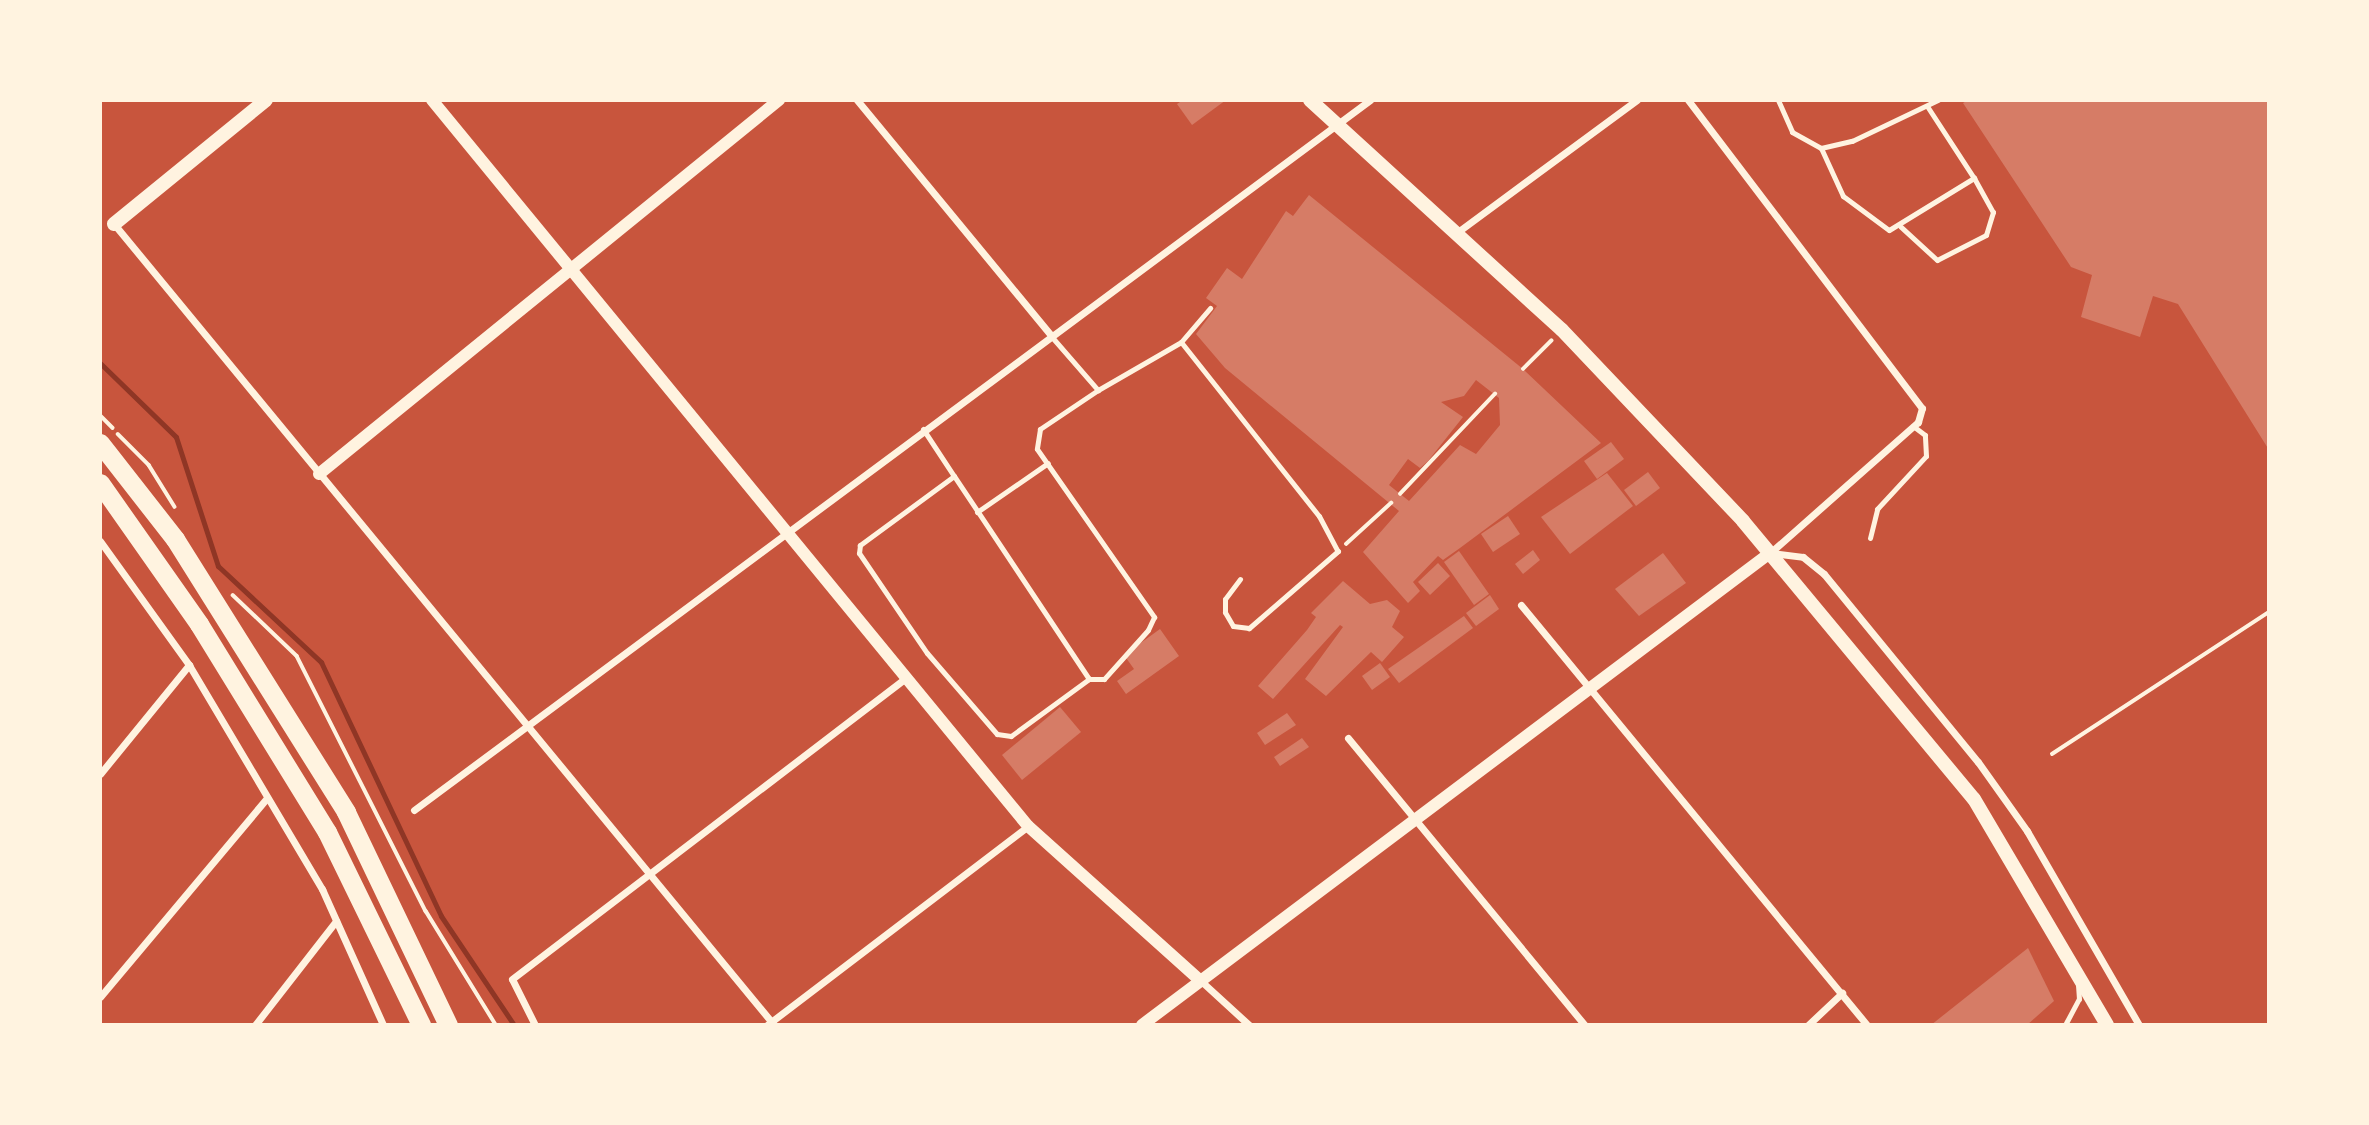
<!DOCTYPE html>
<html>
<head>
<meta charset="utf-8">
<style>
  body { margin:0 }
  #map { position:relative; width:2369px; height:1125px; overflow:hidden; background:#c8553d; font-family:Lato,sans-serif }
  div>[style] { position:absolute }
  .stream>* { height:5px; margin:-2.5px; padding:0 2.5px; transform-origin:2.5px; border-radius:2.5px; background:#8f3625 }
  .building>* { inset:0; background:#d67c66 }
  .path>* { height:3.5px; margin:-1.75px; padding:0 1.75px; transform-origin:1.75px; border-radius:1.75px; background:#fff3e0 }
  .service>* { height:5px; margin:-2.5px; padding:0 2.5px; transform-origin:2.5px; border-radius:2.5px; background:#fff3e0 }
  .minor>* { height:7px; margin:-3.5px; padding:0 3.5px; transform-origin:3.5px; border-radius:3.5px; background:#fff3e0 }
  .tertiary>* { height:12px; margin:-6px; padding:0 6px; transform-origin:6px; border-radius:6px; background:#fff3e0 }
  .secondary>* { height:14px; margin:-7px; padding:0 7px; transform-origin:7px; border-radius:7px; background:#fff3e0 }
  .motorway>* { height:19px; margin:-9.5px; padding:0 9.5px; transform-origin:9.5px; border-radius:9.5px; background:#fff3e0 }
  span { translate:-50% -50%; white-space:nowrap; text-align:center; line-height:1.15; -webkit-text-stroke:5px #fff3e0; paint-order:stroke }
  .frame { position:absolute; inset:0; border:102px solid #fff3e0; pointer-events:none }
</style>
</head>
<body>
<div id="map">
  <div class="stream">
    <div style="left:100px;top:363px;width:106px;rotate:44.2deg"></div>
    <div style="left:176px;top:437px;width:136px;rotate:72deg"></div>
    <div style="left:218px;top:566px;width:141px;rotate:43deg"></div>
    <div style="left:321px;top:662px;width:281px;rotate:64.7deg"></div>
    <div style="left:441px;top:916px;width:131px;rotate:56.2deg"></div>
  </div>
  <div class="building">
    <div style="clip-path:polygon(1183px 100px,1226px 100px,1192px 125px,1177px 104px)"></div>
    <div style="clip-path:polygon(1968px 100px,2269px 100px,2269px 450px,2178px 304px,2153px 296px,2140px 337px,2081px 317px,2092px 275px,2071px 267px,1963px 103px)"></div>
    <div style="clip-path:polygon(evenodd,1309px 195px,1523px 369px,1601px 443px,1460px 548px,1443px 560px,1438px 556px,1413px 582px,1420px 591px,1408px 603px,1363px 552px,1399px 511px,1225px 368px,1196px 334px,1217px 306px,1206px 298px,1227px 268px,1242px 279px,1286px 211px,1293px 216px,1309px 195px,1476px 380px,1499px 398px,1500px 425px,1476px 454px,1460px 445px,1409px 501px,1389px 485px,1408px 459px,1420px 468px,1428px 461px,1463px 417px,1441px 402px,1464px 396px,1476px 380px)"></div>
    <div style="clip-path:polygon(1611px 442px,1624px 459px,1597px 479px,1584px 461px)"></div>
    <div style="clip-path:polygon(1648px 472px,1660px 488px,1636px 506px,1624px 490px)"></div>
    <div style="clip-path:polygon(1607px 473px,1633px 506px,1570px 554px,1541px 517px)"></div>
    <div style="clip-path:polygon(1508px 516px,1520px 534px,1493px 552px,1481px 534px)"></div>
    <div style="clip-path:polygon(1533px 550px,1540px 560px,1523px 574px,1515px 564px)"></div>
    <div style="clip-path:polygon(1459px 551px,1489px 594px,1474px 605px,1444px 562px)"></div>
    <div style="clip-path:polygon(1663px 553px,1686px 583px,1639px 616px,1615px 589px)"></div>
    <div style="clip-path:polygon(1438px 563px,1450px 576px,1430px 595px,1418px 582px)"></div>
    <div style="clip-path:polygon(1343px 581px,1370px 604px,1387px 600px,1400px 611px,1392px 627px,1404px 637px,1382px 662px,1371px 652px,1326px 696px,1305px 679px,1343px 627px,1340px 625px,1273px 699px,1258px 686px,1307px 630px,1316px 617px,1311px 613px)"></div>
    <div style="clip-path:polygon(1490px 595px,1499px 609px,1476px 626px,1466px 613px)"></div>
    <div style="clip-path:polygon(1464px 616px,1473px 628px,1399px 683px,1388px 669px)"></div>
    <div style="clip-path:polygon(1160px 629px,1179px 656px,1126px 694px,1117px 681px,1134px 669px,1124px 655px)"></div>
    <div style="clip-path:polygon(1380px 663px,1390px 677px,1372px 690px,1362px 676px)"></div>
    <div style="clip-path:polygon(1060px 707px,1081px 732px,1022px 780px,1002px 755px)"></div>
    <div style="clip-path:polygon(1287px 713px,1296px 725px,1265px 745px,1257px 733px)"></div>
    <div style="clip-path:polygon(1302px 738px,1309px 747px,1280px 766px,1274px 757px)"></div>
    <div style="clip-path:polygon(2028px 948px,2054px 1001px,2027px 1025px,1931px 1025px)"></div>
  </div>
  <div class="path">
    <div style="left:1523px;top:369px;width:40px;rotate:-45deg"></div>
    <div style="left:100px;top:415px;width:18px;rotate:45deg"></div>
    <div style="left:118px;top:434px;width:44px;rotate:45deg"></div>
    <div style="left:149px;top:465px;width:49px;rotate:58.2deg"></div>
    <div style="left:1400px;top:494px;width:138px;rotate:-46.5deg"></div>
    <div style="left:1346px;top:544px;width:61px;rotate:-42.3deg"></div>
    <div style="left:233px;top:595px;width:88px;rotate:43.6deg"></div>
    <div style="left:297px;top:656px;width:286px;rotate:63.2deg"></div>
    <div style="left:426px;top:911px;width:134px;rotate:58.4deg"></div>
    <div style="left:2052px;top:754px;width:259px;rotate:-33.2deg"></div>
  </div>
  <div class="service">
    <div style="left:1778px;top:100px;width:35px;rotate:66deg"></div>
    <div style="left:1792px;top:132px;width:33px;rotate:29deg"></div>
    <div style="left:1821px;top:148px;width:32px;rotate:-13deg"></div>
    <div style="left:1852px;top:141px;width:95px;rotate:-25.5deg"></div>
    <div style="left:1927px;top:106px;width:86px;rotate:56.9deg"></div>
    <div style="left:1821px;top:148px;width:53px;rotate:65.4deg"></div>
    <div style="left:1843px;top:196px;width:57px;rotate:36.5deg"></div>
    <div style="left:1889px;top:230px;width:100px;rotate:-31.5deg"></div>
    <div style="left:1974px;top:178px;width:39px;rotate:61deg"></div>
    <div style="left:1993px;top:212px;width:24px;rotate:107deg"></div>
    <div style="left:1986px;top:235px;width:55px;rotate:153deg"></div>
    <div style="left:1937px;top:260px;width:49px;rotate:-137.5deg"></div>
    <div style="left:1051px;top:336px;width:72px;rotate:49deg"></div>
    <div style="left:1098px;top:390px;width:70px;rotate:146.1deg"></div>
    <div style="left:1040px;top:429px;width:20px;rotate:99deg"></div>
    <div style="left:1037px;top:449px;width:205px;rotate:55.1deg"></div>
    <div style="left:1154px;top:617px;width:14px;rotate:115deg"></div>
    <div style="left:1148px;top:630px;width:66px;rotate:131.9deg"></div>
    <div style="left:1104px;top:679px;width:15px;rotate:180deg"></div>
    <div style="left:1089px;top:679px;width:244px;rotate:-123.6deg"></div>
    <div style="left:954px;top:476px;width:117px;rotate:143.7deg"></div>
    <div style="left:860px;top:545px;width:8px;rotate:97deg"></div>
    <div style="left:859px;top:553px;width:121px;rotate:55.8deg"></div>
    <div style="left:927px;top:653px;width:107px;rotate:49.2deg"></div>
    <div style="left:997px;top:734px;width:14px;rotate:8deg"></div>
    <div style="left:1011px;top:736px;width:97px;rotate:-36.2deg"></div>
    <div style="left:1181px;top:342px;width:222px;rotate:51.6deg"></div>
    <div style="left:1319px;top:516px;width:40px;rotate:62deg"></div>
    <div style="left:1338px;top:551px;width:118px;rotate:139.1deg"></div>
    <div style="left:1249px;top:628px;width:16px;rotate:-173deg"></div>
    <div style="left:1233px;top:626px;width:16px;rotate:-120deg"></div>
    <div style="left:1225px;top:612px;width:13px;rotate:-90deg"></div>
    <div style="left:1225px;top:599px;width:25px;rotate:-53deg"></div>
    <div style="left:1098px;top:390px;width:96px;rotate:-30deg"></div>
    <div style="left:1181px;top:342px;width:45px;rotate:-49.5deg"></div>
    <div style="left:923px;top:429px;width:56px;rotate:56.6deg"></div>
    <div style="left:977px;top:512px;width:86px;rotate:-34.6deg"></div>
    <div style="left:1870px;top:538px;width:30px;rotate:-76deg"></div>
    <div style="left:1877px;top:509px;width:72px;rotate:-47.2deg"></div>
    <div style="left:1926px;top:456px;width:21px;rotate:-93deg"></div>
    <div style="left:1925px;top:435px;width:15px;rotate:-143deg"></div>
    <div style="left:2066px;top:1023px;width:27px;rotate:-62deg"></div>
    <div style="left:2079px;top:999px;width:13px;rotate:-94deg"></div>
  </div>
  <div class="minor">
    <div style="left:857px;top:100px;width:303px;rotate:50.5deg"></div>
    <div style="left:1688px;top:100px;width:387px;rotate:52.8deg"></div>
    <div style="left:1922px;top:408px;width:15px;rotate:106deg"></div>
    <div style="left:1918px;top:422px;width:198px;rotate:138.5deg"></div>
    <div style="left:114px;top:224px;width:1038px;rotate:50.51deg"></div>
    <div style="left:1459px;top:231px;width:221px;rotate:-36.4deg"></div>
    <div style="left:100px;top:541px;width:153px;rotate:54.3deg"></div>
    <div style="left:189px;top:665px;width:261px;rotate:59.3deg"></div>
    <div style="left:322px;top:889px;width:149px;rotate:65.8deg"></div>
    <div style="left:1771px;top:553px;width:32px;rotate:7deg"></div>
    <div style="left:1803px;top:557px;width:27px;rotate:39deg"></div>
    <div style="left:1824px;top:574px;width:243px;rotate:50.7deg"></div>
    <div style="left:1978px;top:762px;width:85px;rotate:54.6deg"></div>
    <div style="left:2027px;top:831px;width:224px;rotate:60deg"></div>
    <div style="left:1521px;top:605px;width:544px;rotate:50.52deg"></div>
    <div style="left:1348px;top:738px;width:372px;rotate:50.5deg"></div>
    <div style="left:100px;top:774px;width:141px;rotate:-50.8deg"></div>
    <div style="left:414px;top:810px;width:1191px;rotate:-36.6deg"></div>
    <div style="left:1201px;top:981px;width:65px;rotate:42.5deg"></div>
    <div style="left:100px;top:997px;width:260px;rotate:-50deg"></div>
    <div style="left:255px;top:1025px;width:132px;rotate:-52.1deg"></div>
    <div style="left:535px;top:1025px;width:51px;rotate:-116.6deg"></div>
    <div style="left:512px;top:979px;width:497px;rotate:-37.4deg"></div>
    <div style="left:767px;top:1025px;width:328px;rotate:-37.3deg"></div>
    <div style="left:1808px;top:1025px;width:47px;rotate:-43.3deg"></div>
  </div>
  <div class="tertiary">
    <div style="left:432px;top:100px;width:939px;rotate:50.62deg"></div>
    <div style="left:1028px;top:826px;width:232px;rotate:41.9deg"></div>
    <div style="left:319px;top:474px;width:593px;rotate:-39.11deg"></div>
    <div style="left:1142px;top:1025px;width:786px;rotate:-36.93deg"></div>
  </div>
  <div class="secondary">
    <div style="left:1310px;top:100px;width:341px;rotate:42.4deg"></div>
    <div style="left:1562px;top:330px;width:263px;rotate:46.5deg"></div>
    <div style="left:1743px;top:521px;width:361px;rotate:50.3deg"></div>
    <div style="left:1974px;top:799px;width:262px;rotate:59.5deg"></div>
    <div style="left:114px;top:224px;width:196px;rotate:-39.2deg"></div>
  </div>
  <div class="motorway">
    <div style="left:100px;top:443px;width:122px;rotate:52deg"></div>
    <div style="left:175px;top:539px;width:322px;rotate:57.9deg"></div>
    <div style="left:346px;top:812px;width:236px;rotate:64.4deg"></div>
    <div style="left:100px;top:483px;width:172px;rotate:54.9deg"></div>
    <div style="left:199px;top:624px;width:244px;rotate:58.4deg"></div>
    <div style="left:327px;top:832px;width:215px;rotate:64deg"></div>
  </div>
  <div class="frame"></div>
</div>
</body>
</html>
